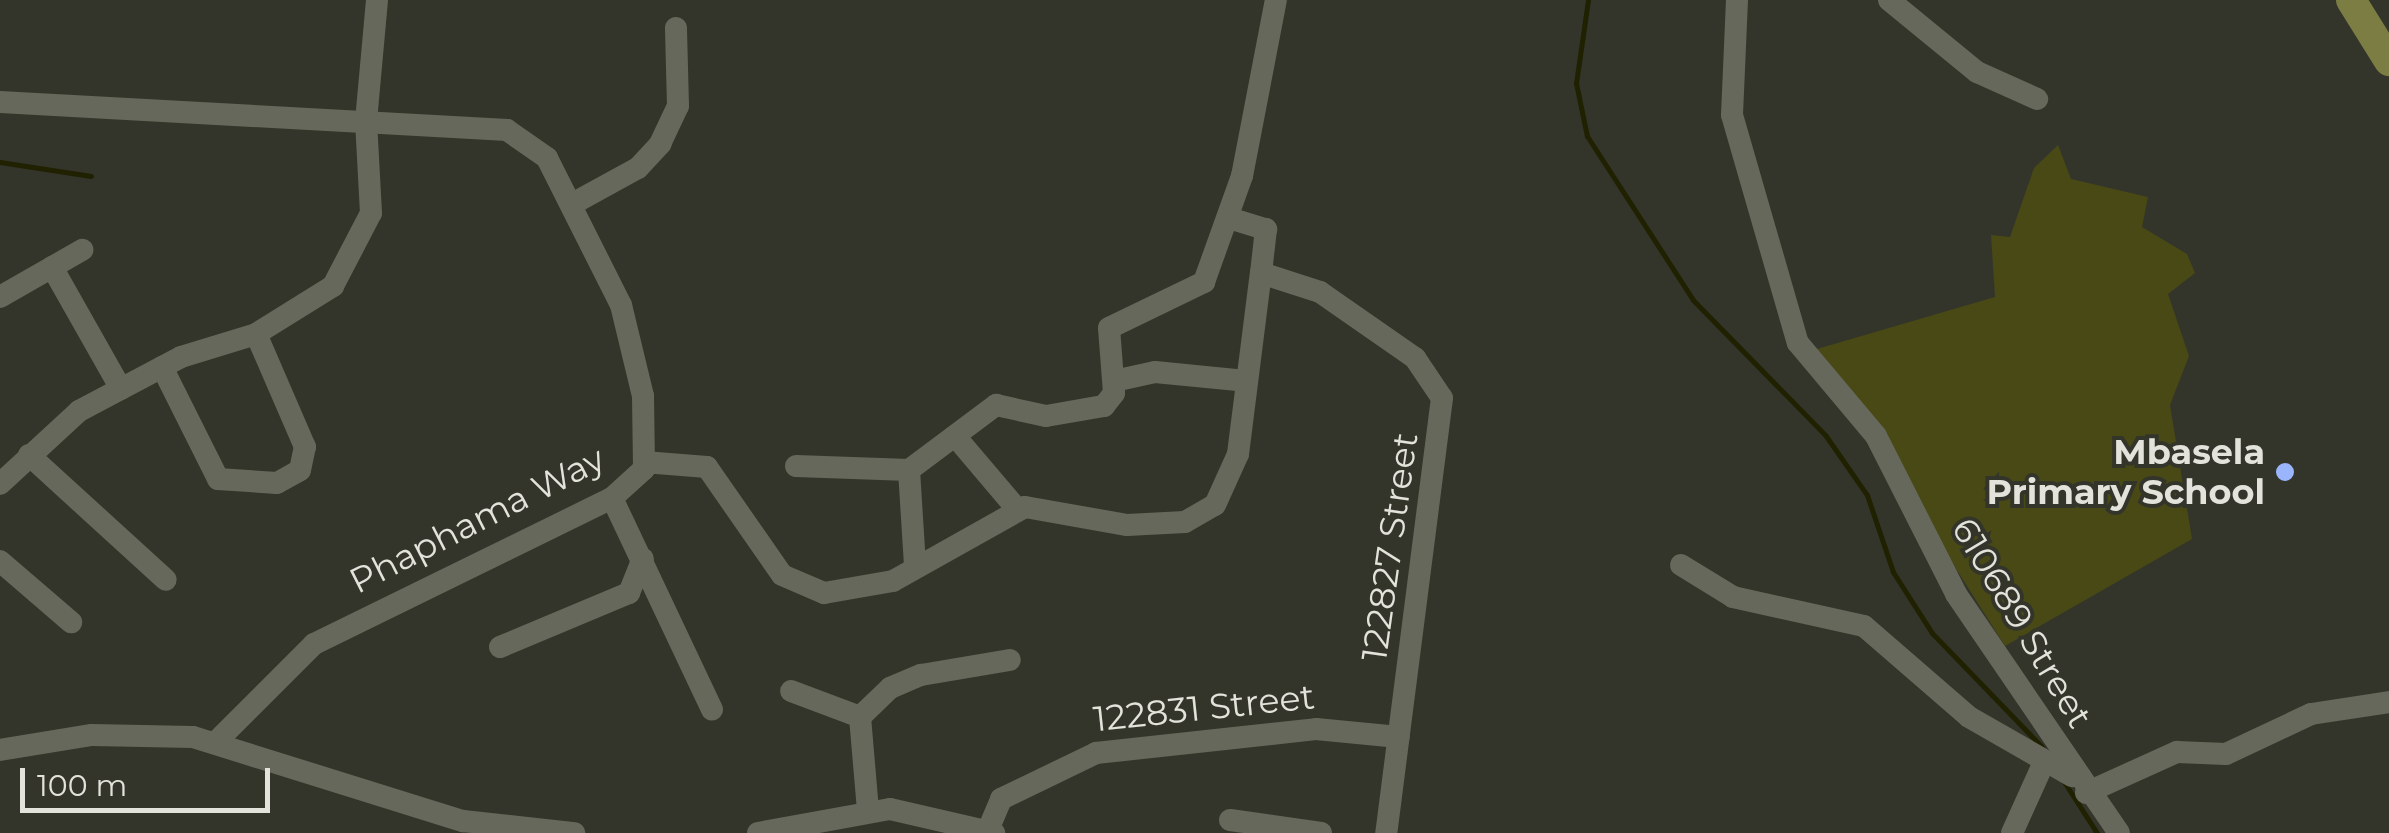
<!DOCTYPE html>
<html>
<head>
<meta charset="utf-8">
<style>
  body { margin:0 }
  #map { position:relative; width:2389px; height:833px; overflow:hidden; background:#34352a; font-family:Montserrat,sans-serif }
  div>[style] { position:absolute }
  .green>* { inset:0; background:#484915 }
  .stream>* { height:5px; margin:-2.5px; padding:0 2.5px; transform-origin:2.5px; border-radius:2.5px; background:#202100 }
  .minor>* { height:22px; margin:-11px; padding:0 11px; transform-origin:11px; border-radius:11px; background:#67685c }
  .major>* { height:30px; margin:-15px; padding:0 15px; transform-origin:15px; border-radius:15px; background:#7b7d42 }
  .dots>* { width:28px; height:28px; translate:-50% -50%; box-sizing:border-box; border:5px solid #34352a; border-radius:50% }
  span { translate:-50% -50%; white-space:nowrap; text-align:center; line-height:1.15; -webkit-text-stroke:8px #34352a; paint-order:stroke }
  .poi-label { font-size:35px; color:#e3e3dc; font-weight:700 }
  .right { translate:-100% -50%; text-align:right }
  .street-label { font-size:35px; color:#e3e3dc }
  .scale { position:absolute; left:20px; top:768px; width:250px; height:45px; box-sizing:border-box; border:5px solid #e3e3dc; border-top:0; padding-left:12px; font-size:30px; line-height:35px; white-space:nowrap; color:#e3e3dc; -webkit-text-stroke:8px #34352a; paint-order:stroke }
</style>
</head>
<body>
<div id="map">
  <div class="green">
    <div style="clip-path:polygon(2058px 145px,2071px 179px,2148px 197px,2142px 227px,2187px 254px,2195px 273px,2168px 294px,2189px 356px,2170px 405px,2192px 539px,2005px 646px,1817px 349px,1995px 297px,1991px 235px,2010px 237px,2034px 168px)"></div>
  </div>
  <div class="stream">
    <div style="left:1588px;top:0;width:84px;rotate:98.2deg"></div>
    <div style="left:1576px;top:83px;width:54px;rotate:78.3deg"></div>
    <div style="left:1587px;top:136px;width:195px;rotate:57.1deg"></div>
    <div style="left:1693px;top:300px;width:190px;rotate:45.6deg"></div>
    <div style="left:1826px;top:436px;width:72px;rotate:55.2deg"></div>
    <div style="left:1867px;top:495px;width:81px;rotate:71.3deg"></div>
    <div style="left:1893px;top:572px;width:72px;rotate:57.4deg"></div>
    <div style="left:1932px;top:633px;width:158px;rotate:46deg"></div>
    <div style="left:0;top:162px;width:92px;rotate:8.7deg"></div>
    <div style="left:2061px;top:777px;width:67px;rotate:57.3deg"></div>
  </div>
  <div class="minor">
    <div style="left:1737px;top:0;width:115px;rotate:92.5deg"></div>
    <div style="left:1732px;top:115px;width:237px;rotate:73.9deg"></div>
    <div style="left:1798px;top:343px;width:121px;rotate:50deg"></div>
    <div style="left:1876px;top:436px;width:177px;rotate:63.1deg"></div>
    <div style="left:1956px;top:594px;width:289px;rotate:55.7deg"></div>
    <div style="left:1889px;top:0;width:114px;rotate:39.3deg"></div>
    <div style="left:1977px;top:72px;width:66px;rotate:24.2deg"></div>
    <div style="left:0;top:102px;width:508px;rotate:3.16deg"></div>
    <div style="left:507px;top:130px;width:49px;rotate:35deg"></div>
    <div style="left:547px;top:158px;width:165px;rotate:63.3deg"></div>
    <div style="left:621px;top:305px;width:94px;rotate:76.4deg"></div>
    <div style="left:643px;top:396px;width:73px;rotate:89.2deg"></div>
    <div style="left:644px;top:469px;width:43px;rotate:137.8deg"></div>
    <div style="left:612px;top:498px;width:332px;rotate:153.9deg"></div>
    <div style="left:314px;top:644px;width:139px;rotate:135deg"></div>
    <div style="left:574px;top:203px;width:73px;rotate:-28.7deg"></div>
    <div style="left:638px;top:168px;width:33px;rotate:-47deg"></div>
    <div style="left:660px;top:144px;width:42px;rotate:-64.7deg"></div>
    <div style="left:678px;top:106px;width:78px;rotate:-91.5deg"></div>
    <div style="left:1229px;top:218px;width:39px;rotate:17deg"></div>
    <div style="left:1266px;top:229px;width:44px;rotate:96.5deg"></div>
    <div style="left:1261px;top:273px;width:62px;rotate:17.9deg"></div>
    <div style="left:1320px;top:292px;width:116px;rotate:34.8deg"></div>
    <div style="left:1415px;top:358px;width:48px;rotate:56deg"></div>
    <div style="left:1442px;top:398px;width:439px;rotate:97.3deg"></div>
    <div style="left:52px;top:267px;width:140px;rotate:60.5deg"></div>
    <div style="left:0;top:297px;width:95px;rotate:-29.8deg"></div>
    <div style="left:162px;top:367px;width:125px;rotate:63.4deg"></div>
    <div style="left:218px;top:479px;width:59px;rotate:3.9deg"></div>
    <div style="left:277px;top:483px;width:26px;rotate:-29deg"></div>
    <div style="left:300px;top:470px;width:24px;rotate:-78deg"></div>
    <div style="left:305px;top:447px;width:123px;rotate:-113.4deg"></div>
    <div style="left:1114px;top:381px;width:42px;rotate:-12.4deg"></div>
    <div style="left:1155px;top:372px;width:91px;rotate:5.6deg"></div>
    <div style="left:955px;top:436px;width:96px;rotate:49.7deg"></div>
    <div style="left:29px;top:455px;width:185px;rotate:42.4deg"></div>
    <div style="left:644px;top:462px;width:63px;rotate:4.5deg"></div>
    <div style="left:707px;top:467px;width:131px;rotate:55.2deg"></div>
    <div style="left:782px;top:575px;width:46px;rotate:23.2deg"></div>
    <div style="left:824px;top:593px;width:70px;rotate:-9.9deg"></div>
    <div style="left:893px;top:581px;width:151px;rotate:-29.3deg"></div>
    <div style="left:1025px;top:507px;width:104px;rotate:10deg"></div>
    <div style="left:1127px;top:525px;width:58px;rotate:-3deg"></div>
    <div style="left:1185px;top:522px;width:34px;rotate:-30deg"></div>
    <div style="left:1215px;top:505px;width:56px;rotate:-65.7deg"></div>
    <div style="left:1238px;top:454px;width:182px;rotate:-82.8deg"></div>
    <div style="left:796px;top:466px;width:113px;rotate:2deg"></div>
    <div style="left:909px;top:470px;width:109px;rotate:-36.8deg"></div>
    <div style="left:996px;top:405px;width:51px;rotate:12.4deg"></div>
    <div style="left:1046px;top:416px;width:59px;rotate:-9.8deg"></div>
    <div style="left:1104px;top:406px;width:16px;rotate:-52deg"></div>
    <div style="left:1114px;top:393px;width:65px;rotate:-94.4deg"></div>
    <div style="left:1109px;top:328px;width:106px;rotate:-25.8deg"></div>
    <div style="left:1204px;top:282px;width:113px;rotate:-70.3deg"></div>
    <div style="left:1242px;top:176px;width:179px;rotate:-79.1deg"></div>
    <div style="left:909px;top:470px;width:96px;rotate:86.4deg"></div>
    <div style="left:0;top:484px;width:108px;rotate:-42.7deg"></div>
    <div style="left:79px;top:411px;width:115px;rotate:-27.9deg"></div>
    <div style="left:181px;top:357px;width:78px;rotate:-17deg"></div>
    <div style="left:256px;top:334px;width:91px;rotate:-31.9deg"></div>
    <div style="left:333px;top:286px;width:82px;rotate:-62.5deg"></div>
    <div style="left:371px;top:213px;width:92px;rotate:-93.1deg"></div>
    <div style="left:366px;top:121px;width:121px;rotate:-84.8deg"></div>
    <div style="left:612px;top:498px;width:234px;rotate:64.7deg"></div>
    <div style="left:0;top:561px;width:94px;rotate:40.7deg"></div>
    <div style="left:1681px;top:565px;width:61px;rotate:31.6deg"></div>
    <div style="left:1733px;top:597px;width:134px;rotate:12.5deg"></div>
    <div style="left:1864px;top:626px;width:139px;rotate:40.9deg"></div>
    <div style="left:1969px;top:717px;width:119px;rotate:29.8deg"></div>
    <div style="left:500px;top:647px;width:140px;rotate:-22.7deg"></div>
    <div style="left:629px;top:593px;width:37px;rotate:-68deg"></div>
    <div style="left:791px;top:691px;width:74px;rotate:20.6deg"></div>
    <div style="left:860px;top:717px;width:42px;rotate:-44deg"></div>
    <div style="left:890px;top:688px;width:34px;rotate:-23deg"></div>
    <div style="left:921px;top:675px;width:90px;rotate:-9.6deg"></div>
    <div style="left:860px;top:717px;width:93px;rotate:85.1deg"></div>
    <div style="left:0;top:750px;width:93px;rotate:-9.3deg"></div>
    <div style="left:92px;top:735px;width:101px;rotate:1.1deg"></div>
    <div style="left:193px;top:737px;width:283px;rotate:17.3deg"></div>
    <div style="left:463px;top:821px;width:112px;rotate:6.2deg"></div>
    <div style="left:2086px;top:793px;width:100px;rotate:-24.3deg"></div>
    <div style="left:2177px;top:752px;width:49px;rotate:2.3deg"></div>
    <div style="left:2226px;top:754px;width:94px;rotate:-25.2deg"></div>
    <div style="left:2311px;top:714px;width:79px;rotate:-8.7deg"></div>
    <div style="left:1230px;top:820px;width:92px;rotate:8.1deg"></div>
    <div style="left:988px;top:830px;width:34px;rotate:-67deg"></div>
    <div style="left:1001px;top:799px;width:106px;rotate:-25.8deg"></div>
    <div style="left:1096px;top:753px;width:221px;rotate:-6.2deg"></div>
    <div style="left:1316px;top:729px;width:83px;rotate:5.5deg"></div>
    <div style="left:758px;top:833px;width:134px;rotate:-10.3deg"></div>
    <div style="left:890px;top:809px;width:107px;rotate:13deg"></div>
    <div style="left:2012px;top:833px;width:78px;rotate:-65.7deg"></div>
  </div>
  <div class="major">
    <div style="left:2351px;top:0;width:72px;rotate:58.1deg"></div>
  </div>
  <div class="dots">
    <div style="left:2285px;top:472px;background:#9bb5fd"></div>
  </div>
  <div class="poi-label">
    <span class="right" style="left:2265px;top:472px">Mbasela<br>Primary School</span>
  </div>
  <div class="street-label">
    <span style="left:477px;top:520px;rotate:-27deg">Phaphama Way</span>
    <span style="left:1390px;top:547px;rotate:-82deg">122827 Street</span>
    <span style="left:2022px;top:623px;rotate:59deg">610689 Street</span>
    <span style="left:1204px;top:708px;rotate:-6deg">122831 Street</span>
  </div>
  <div class="scale">100 m</div>
</div>
</body>
</html>
